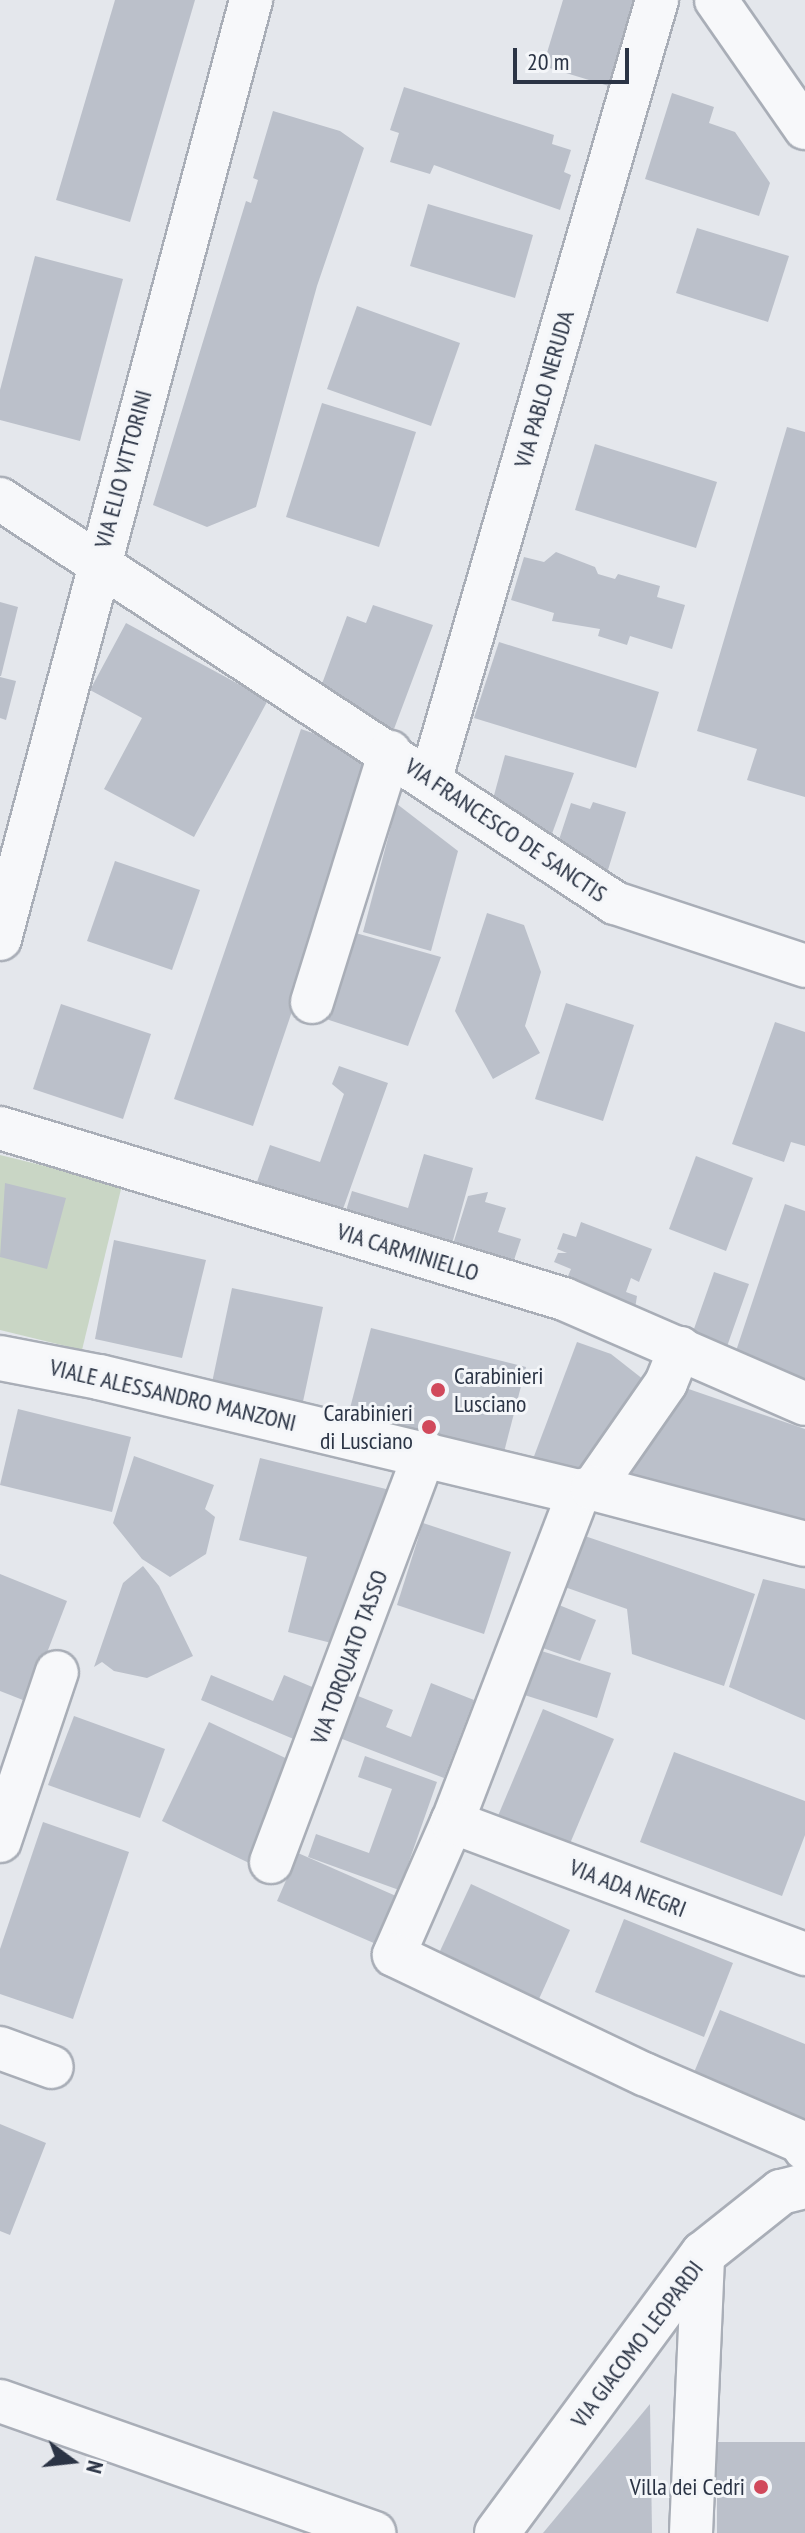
<!DOCTYPE html>
<html>
<head>
<meta charset="utf-8">
<style>
  body { margin:0 }
  #map { position:relative; width:805px; height:2533px; overflow:hidden; background:#e4e7ec; font-family:"PT Sans Narrow",sans-serif }
  div>[style] { position:absolute }
  .green>* { inset:0; background:#c9d6c5 }
  .building>* { inset:0; background:#bbc0ca }
  .roads { filter:drop-shadow(2px 0 #a9aeb7) drop-shadow(-2px 0 #a9aeb7) drop-shadow(0 2px #a9aeb7) drop-shadow(0 -2px #a9aeb7) }
  .minor>* { height:42px; margin:-21px; padding:0 21px; transform-origin:21px; border-radius:21px; background:#f7f8fa }
  .tertiary>* { height:44px; margin:-22px; padding:0 22px; transform-origin:22px; border-radius:22px; background:#f7f8fa }
  .dots>* { width:22px; height:22px; translate:-50% -50%; box-sizing:border-box; border:4px solid #f4f6f9; border-radius:50% }
  span { translate:-50% -50%; white-space:nowrap; text-align:center; line-height:1.15; -webkit-text-stroke:6px #f4f6f9; paint-order:stroke }
  .street-label { font-size:24px; color:#2b3445 }
  .poi-label { font-size:24px; color:#2b3445 }
  .left { translate:0 -50%; text-align:left }
  .right { translate:-100% -50%; text-align:right }
  .north { position:absolute; left:32px; top:2421px; width:80px; height:80px; -webkit-text-stroke:6px #f4f6f9; paint-order:stroke; rotate:105deg; font-size:22px; font-weight:700; line-height:32px; text-align:center; color:#2b3445 }
  .north::after { content:''; display:block; margin:auto; width:28px; height:36px; background:#2b3445; clip-path:polygon(50% 0,100% 100%,50% 72%,0 100%) }
  .scale { position:absolute; left:513px; top:48px; width:116px; height:36px; box-sizing:border-box; border:4px solid #2b3445; border-top:0; padding-left:10px; font-size:24px; line-height:28px; white-space:nowrap; color:#2b3445; -webkit-text-stroke:6px #f4f6f9; paint-order:stroke }
</style>
</head>
<body>
<div id="map">
  <div class="green">
    <div style="clip-path:polygon(0 1155px,122px 1185px,82px 1350px,0 1330px)"></div>
  </div>
  <div class="building">
    <div style="clip-path:polygon(115px 0,195px 0,130px 222px,56px 200px)"></div>
    <div style="clip-path:polygon(563px 0,638px 0,612px 87px,543px 66px)"></div>
    <div style="clip-path:polygon(404px 87px,554px 135px,552px 144px,571px 150px,564px 172px,571px 175px,560px 210px,434px 165px,430px 174px,390px 162px,399px 133px,390px 130px)"></div>
    <div style="clip-path:polygon(672px 93px,714px 107px,709px 123px,735px 132px,770px 183px,759px 216px,645px 179px)"></div>
    <div style="clip-path:polygon(273px 111px,340px 131px,364px 148px,317px 286px,256px 507px,207px 527px,153px 505px,246px 201px,251px 203px,258px 180px,253px 178px)"></div>
    <div style="clip-path:polygon(428px 204px,533px 235px,515px 298px,410px 266px)"></div>
    <div style="clip-path:polygon(697px 228px,789px 256px,768px 322px,676px 293px)"></div>
    <div style="clip-path:polygon(35px 256px,123px 279px,80px 441px,0 420px,0 390px)"></div>
    <div style="clip-path:polygon(357px 306px,460px 343px,431px 426px,327px 389px)"></div>
    <div style="clip-path:polygon(322px 403px,416px 432px,379px 547px,286px 517px)"></div>
    <div style="clip-path:polygon(787px 427px,805px 432px,805px 797px,747px 780px,757px 749px,697px 731px)"></div>
    <div style="clip-path:polygon(595px 444px,717px 482px,696px 548px,575px 510px)"></div>
    <div style="clip-path:polygon(556px 552px,595px 567px,598px 574px,615px 579px,618px 574px,660px 586px,657px 597px,685px 605px,672px 649px,630px 636px,627px 645px,598px 636px,600px 629px,552px 621px,554px 613px,511px 600px,524px 557px,544px 562px)"></div>
    <div style="clip-path:polygon(0 602px,18px 607px,1px 676px,0 676px)"></div>
    <div style="clip-path:polygon(373px 605px,433px 625px,394px 729px,316px 700px,347px 616px,366px 623px)"></div>
    <div style="clip-path:polygon(126px 623px,268px 700px,194px 837px,104px 789px,142px 718px,90px 690px)"></div>
    <div style="clip-path:polygon(499px 642px,659px 692px,636px 768px,474px 718px)"></div>
    <div style="clip-path:polygon(0 677px,16px 681px,6px 720px,0 718px)"></div>
    <div style="clip-path:polygon(301px 729px,379px 756px,253px 1126px,174px 1099px)"></div>
    <div style="clip-path:polygon(505px 755px,574px 773px,549px 842px,490px 810px)"></div>
    <div style="clip-path:polygon(593px 802px,626px 812px,607px 873px,554px 855px,571px 803px,590px 809px)"></div>
    <div style="clip-path:polygon(397px 804px,458px 851px,431px 951px,363px 932px)"></div>
    <div style="clip-path:polygon(115px 861px,200px 890px,172px 970px,87px 941px)"></div>
    <div style="clip-path:polygon(487px 913px,524px 925px,541px 972px,525px 1026px,540px 1053px,493px 1079px,455px 1011px)"></div>
    <div style="clip-path:polygon(352px 932px,441px 957px,408px 1046px,326px 1019px)"></div>
    <div style="clip-path:polygon(566px 1003px,634px 1025px,603px 1121px,535px 1099px)"></div>
    <div style="clip-path:polygon(61px 1004px,151px 1034px,123px 1119px,33px 1089px)"></div>
    <div style="clip-path:polygon(775px 1022px,805px 1032px,805px 1146px,791px 1142px,784px 1162px,732px 1144px)"></div>
    <div style="clip-path:polygon(339px 1066px,388px 1083px,338px 1223px,253px 1193px,270px 1145px,320px 1162px,344px 1094px,332px 1084px)"></div>
    <div style="clip-path:polygon(424px 1154px,473px 1168px,448px 1258px,341px 1227px,352px 1191px,408px 1208px)"></div>
    <div style="clip-path:polygon(696px 1156px,753px 1178px,726px 1251px,669px 1229px)"></div>
    <div style="clip-path:polygon(5px 1183px,66px 1198px,47px 1269px,0 1257px)"></div>
    <div style="clip-path:polygon(488px 1192px,485px 1202px,506px 1208px,498px 1232px,521px 1239px,509px 1275px,449px 1257px,468px 1196px)"></div>
    <div style="clip-path:polygon(785px 1204px,805px 1211px,805px 1388px,732px 1363px)"></div>
    <div style="clip-path:polygon(581px 1222px,652px 1249px,639px 1282px,631px 1278px,626px 1292px,637px 1296px,633px 1321px,561px 1293px,571px 1269px,554px 1262px,558px 1253px,567px 1253px,557px 1249px,563px 1233px,576px 1237px)"></div>
    <div style="clip-path:polygon(114px 1240px,206px 1260px,182px 1358px,95px 1339px)"></div>
    <div style="clip-path:polygon(714px 1272px,749px 1284px,724px 1355px,689px 1343px)"></div>
    <div style="clip-path:polygon(232px 1288px,323px 1307px,301px 1411px,210px 1392px)"></div>
    <div style="clip-path:polygon(371px 1328px,526px 1367px,504px 1452px,349px 1412px)"></div>
    <div style="clip-path:polygon(577px 1342px,611px 1354px,653px 1387px,588px 1479px,533px 1459px)"></div>
    <div style="clip-path:polygon(677px 1385px,805px 1429px,805px 1521px,618px 1479px)"></div>
    <div style="clip-path:polygon(18px 1409px,131px 1437px,112px 1512px,0 1485px)"></div>
    <div style="clip-path:polygon(134px 1456px,214px 1485px,205px 1509px,215px 1517px,206px 1554px,170px 1577px,142px 1559px,113px 1523px)"></div>
    <div style="clip-path:polygon(260px 1458px,390px 1490px,351px 1648px,288px 1632px,307px 1557px,239px 1540px)"></div>
    <div style="clip-path:polygon(423px 1523px,511px 1552px,484px 1634px,397px 1605px)"></div>
    <div style="clip-path:polygon(576px 1533px,755px 1594px,724px 1686px,632px 1654px,627px 1609px,559px 1585px)"></div>
    <div style="clip-path:polygon(143px 1566px,159px 1586px,193px 1656px,147px 1678px,114px 1671px,102px 1662px,94px 1667px,123px 1583px)"></div>
    <div style="clip-path:polygon(0 1574px,67px 1601px,28px 1702px,0 1691px)"></div>
    <div style="clip-path:polygon(763px 1579px,805px 1589px,805px 1720px,729px 1687px)"></div>
    <div style="clip-path:polygon(554px 1603px,596px 1620px,580px 1661px,537px 1646px)"></div>
    <div style="clip-path:polygon(529px 1647px,611px 1673px,597px 1718px,515px 1692px)"></div>
    <div style="clip-path:polygon(211px 1675px,273px 1701px,284px 1675px,331px 1695px,310px 1746px,201px 1700px)"></div>
    <div style="clip-path:polygon(431px 1683px,474px 1700px,444px 1778px,337px 1737px,353px 1694px,393px 1710px,386px 1727px,411px 1737px)"></div>
    <div style="clip-path:polygon(543px 1709px,614px 1739px,566px 1853px,495px 1823px)"></div>
    <div style="clip-path:polygon(74px 1716px,165px 1749px,140px 1818px,48px 1785px)"></div>
    <div style="clip-path:polygon(209px 1722px,296px 1763px,249px 1863px,162px 1821px)"></div>
    <div style="clip-path:polygon(674px 1752px,805px 1801px,805px 1835px,782px 1896px,640px 1842px)"></div>
    <div style="clip-path:polygon(365px 1756px,437px 1782px,399px 1890px,308px 1857px,316px 1834px,369px 1853px,392px 1789px,358px 1777px)"></div>
    <div style="clip-path:polygon(43px 1822px,129px 1852px,73px 2019px,0 1994px,0 1949px)"></div>
    <div style="clip-path:polygon(298px 1853px,396px 1896px,376px 1944px,277px 1901px)"></div>
    <div style="clip-path:polygon(471px 1884px,570px 1930px,534px 2010px,434px 1964px)"></div>
    <div style="clip-path:polygon(624px 1919px,733px 1963px,704px 2037px,595px 1992px)"></div>
    <div style="clip-path:polygon(720px 2010px,805px 2044px,805px 2127px,690px 2082px)"></div>
    <div style="clip-path:polygon(0 2124px,46px 2143px,10px 2235px,0 2231px)"></div>
    <div style="clip-path:polygon(650px 2404px,652px 2533px,543px 2533px)"></div>
    <div style="clip-path:polygon(717px 2442px,805px 2442px,805px 2533px,717px 2533px)"></div>
  </div>
  <div class="roads">
    <div class="minor">
      <div style="left:716px;top:0;width:156px;rotate:55.2deg"></div>
      <div style="left:0;top:499px;width:736px;rotate:33.3deg"></div>
      <div style="left:615px;top:903px;width:200px;rotate:18.3deg"></div>
      <div style="left:431px;top:778px;width:810px;rotate:-73.8deg"></div>
      <div style="left:0;top:939px;width:972px;rotate:-75.03deg"></div>
      <div style="left:312px;top:1002px;width:262px;rotate:-72.7deg"></div>
      <div style="left:0;top:1128px;width:589px;rotate:16.87deg"></div>
      <div style="left:564px;top:1299px;width:263px;rotate:23.5deg"></div>
      <div style="left:593px;top:1488px;width:128px;rotate:-55.2deg"></div>
      <div style="left:666px;top:1383px;width:38px;rotate:-68deg"></div>
      <div style="left:579px;top:1492px;width:354px;rotate:111deg"></div>
      <div style="left:452px;top:1822px;width:145px;rotate:113.6deg"></div>
      <div style="left:394px;top:1955px;width:277px;rotate:25.5deg"></div>
      <div style="left:644px;top:2074px;width:171px;rotate:23.4deg"></div>
      <div style="left:801px;top:2142px;width:8px;rotate:60deg"></div>
      <div style="left:452px;top:1822px;width:377px;rotate:20.5deg"></div>
      <div style="left:0;top:1841px;width:178px;rotate:-71.4deg"></div>
      <div style="left:271px;top:1862px;width:438px;rotate:-69.4deg"></div>
      <div style="left:0;top:2048px;width:55px;rotate:20.1deg"></div>
      <div style="left:0;top:2401px;width:397px;rotate:19.4deg"></div>
      <div style="left:691px;top:2533px;width:279px;rotate:-87.5deg"></div>
    </div>
    <div class="tertiary">
      <div style="left:0;top:1358px;width:101px;rotate:10.9deg"></div>
      <div style="left:99px;top:1377px;width:494px;rotate:13.5deg"></div>
      <div style="left:579px;top:1492px;width:15px;rotate:-16deg"></div>
      <div style="left:593px;top:1488px;width:219px;rotate:14.8deg"></div>
      <div style="left:497px;top:2533px;width:347px;rotate:-53.6deg"></div>
      <div style="left:703px;top:2254px;width:100px;rotate:-38.5deg"></div>
      <div style="left:781px;top:2192px;width:25px;rotate:-14deg"></div>
    </div>
  </div>
  <div class="dots">
    <div style="left:438px;top:1390px;background:#d1495b"></div>
    <div style="left:429px;top:1427px;background:#d1495b"></div>
    <div style="left:761px;top:2487px;background:#d1495b"></div>
  </div>
  <div class="street-label">
    <span style="left:544px;top:389px;rotate:-74deg">VIA PABLO NERUDA</span>
    <span style="left:123px;top:469px;rotate:-75deg">VIA ELIO VITTORINI</span>
    <span style="left:506px;top:830px;rotate:34deg">VIA FRANCESCO DE SANCTIS</span>
    <span style="left:408px;top:1252px;rotate:17deg">VIA CARMINIELLO</span>
    <span style="left:173px;top:1395px;rotate:13deg">VIALE ALESSANDRO MANZONI</span>
    <span style="left:349px;top:1657px;rotate:-70deg">VIA TORQUATO TASSO</span>
    <span style="left:628px;top:1888px;rotate:21deg">VIA ADA NEGRI</span>
    <span style="left:637px;top:2344px;rotate:-53deg">VIA GIACOMO LEOPARDI</span>
  </div>
  <div class="poi-label">
    <span class="left" style="left:454px;top:1390px">Carabinieri<br>Lusciano</span>
    <span class="right" style="left:413px;top:1427px">Carabinieri<br>di Lusciano</span>
    <span class="right" style="left:745px;top:2487px">Villa dei Cedri</span>
  </div>
  <div class="north">N</div>
  <div class="scale">20 m</div>
</div>
</body>
</html>
